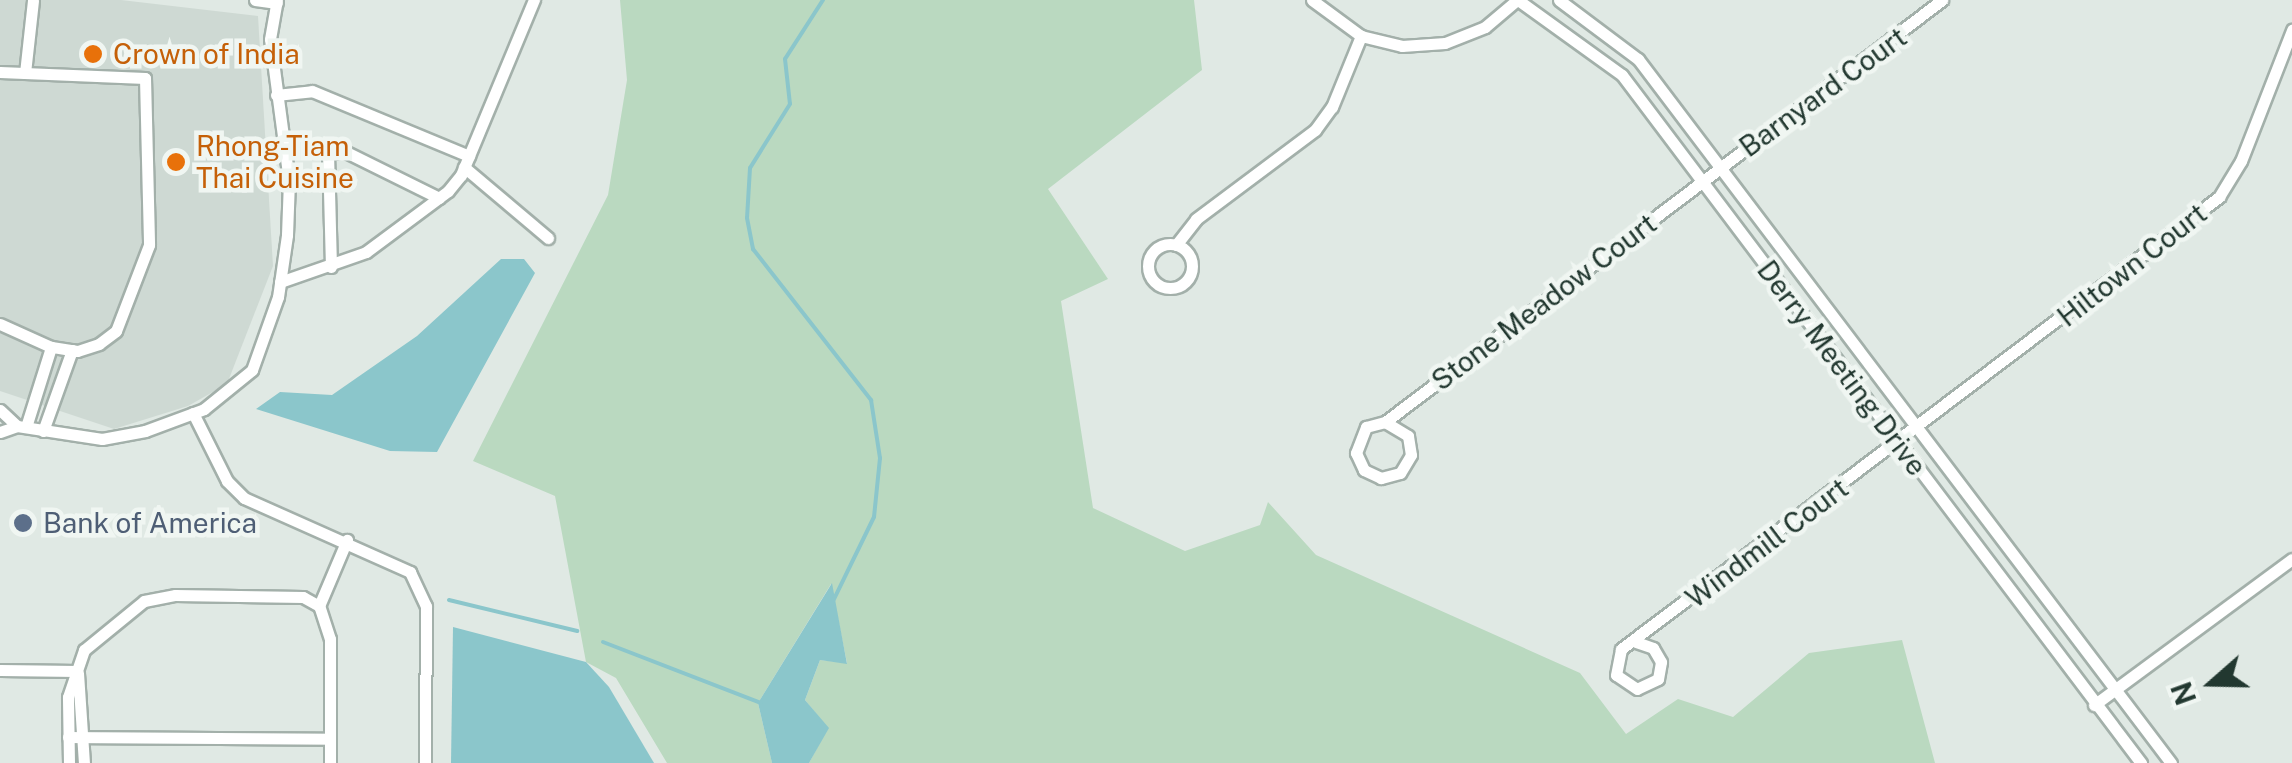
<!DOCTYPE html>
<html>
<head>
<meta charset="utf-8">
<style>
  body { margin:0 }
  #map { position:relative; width:2292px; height:763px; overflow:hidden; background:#e0e9e4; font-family:"Public Sans",sans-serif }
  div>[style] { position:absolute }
  .built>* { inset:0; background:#ced9d3 }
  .green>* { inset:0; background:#bad9c0 }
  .water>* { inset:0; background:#8bc6cb }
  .stream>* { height:4px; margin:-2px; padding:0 2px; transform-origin:2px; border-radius:2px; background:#8bc6cb }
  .roads { filter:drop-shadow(2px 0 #a3b0aa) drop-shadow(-2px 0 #a3b0aa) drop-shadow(0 2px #a3b0aa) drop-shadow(0 -2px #a3b0aa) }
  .minor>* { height:11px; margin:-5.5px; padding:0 5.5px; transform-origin:5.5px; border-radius:5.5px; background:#fff }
  .minor>.ring { margin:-5.5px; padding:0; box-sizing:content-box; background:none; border:11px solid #fff; border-radius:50% }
  .dots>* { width:28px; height:28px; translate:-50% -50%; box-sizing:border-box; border:5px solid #f0f6f2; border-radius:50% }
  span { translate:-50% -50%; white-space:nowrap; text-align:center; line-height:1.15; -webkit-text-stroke:9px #f0f6f2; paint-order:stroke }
  .food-label { font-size:28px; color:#c56008 }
  .left { translate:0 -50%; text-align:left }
  .street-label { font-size:28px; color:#223830 }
  .service-label { font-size:28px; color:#4e5e75 }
  .north { position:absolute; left:2162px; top:633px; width:100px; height:100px; -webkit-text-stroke:8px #f0f6f2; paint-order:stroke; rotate:250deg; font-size:28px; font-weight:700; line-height:40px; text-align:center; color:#223830 }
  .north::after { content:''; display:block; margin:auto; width:35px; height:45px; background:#223830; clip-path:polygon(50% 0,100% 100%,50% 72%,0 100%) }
</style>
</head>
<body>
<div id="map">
  <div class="built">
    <div style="clip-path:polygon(0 0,121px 0,258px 16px,273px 266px,227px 384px,188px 406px,114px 429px,0 391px)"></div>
  </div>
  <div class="green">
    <div style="clip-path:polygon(620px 0,1194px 0,1202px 70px,1048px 189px,1108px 279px,1061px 301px,1093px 508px,1185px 551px,1260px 525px,1268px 502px,1316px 555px,1580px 673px,1626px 734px,1678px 699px,1733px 717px,1809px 653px,1902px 640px,1935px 763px,809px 763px,828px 728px,805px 700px,820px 660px,847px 663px,831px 584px,758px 703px,772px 763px,667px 763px,616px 678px,586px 662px,555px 496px,473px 461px,608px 195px,627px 80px)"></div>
  </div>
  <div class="water">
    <div style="clip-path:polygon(501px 259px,524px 259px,535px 273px,437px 452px,390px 451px,256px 409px,280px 392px,332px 395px,417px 336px)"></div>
    <div style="clip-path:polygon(832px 583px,847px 664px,820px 660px,805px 700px,829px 728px,809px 763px,772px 763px,758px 703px)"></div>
    <div style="clip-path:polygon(453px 627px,586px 662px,609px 687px,654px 763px,451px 763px)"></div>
  </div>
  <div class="stream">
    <div style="left:823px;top:0;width:70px;rotate:122.8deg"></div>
    <div style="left:785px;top:59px;width:45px;rotate:83.7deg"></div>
    <div style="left:790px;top:104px;width:75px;rotate:122deg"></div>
    <div style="left:750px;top:168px;width:50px;rotate:93.4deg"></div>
    <div style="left:747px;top:218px;width:32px;rotate:79deg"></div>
    <div style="left:753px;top:249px;width:192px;rotate:52deg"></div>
    <div style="left:871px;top:400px;width:59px;rotate:81.2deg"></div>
    <div style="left:880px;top:458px;width:59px;rotate:95.8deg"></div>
    <div style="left:874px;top:517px;width:93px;rotate:116deg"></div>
    <div style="left:449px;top:600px;width:132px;rotate:13.6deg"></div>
    <div style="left:603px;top:642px;width:169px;rotate:21.1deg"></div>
  </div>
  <div class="roads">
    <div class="minor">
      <div style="left:255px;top:0;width:22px;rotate:8deg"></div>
      <div style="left:1312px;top:0;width:61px;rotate:36.3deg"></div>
      <div style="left:1361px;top:36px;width:42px;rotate:13.7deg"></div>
      <div style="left:1402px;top:46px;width:43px;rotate:-4deg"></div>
      <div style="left:1445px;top:43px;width:43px;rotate:-21.8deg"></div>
      <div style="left:1485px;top:27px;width:42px;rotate:-40.2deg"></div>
      <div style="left:1518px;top:0;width:128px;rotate:35.8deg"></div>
      <div style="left:1622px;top:75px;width:862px;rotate:52.97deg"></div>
      <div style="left:1559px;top:0;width:99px;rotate:36.8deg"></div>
      <div style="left:1638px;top:59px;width:883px;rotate:52.87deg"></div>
      <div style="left:0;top:72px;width:145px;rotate:2.4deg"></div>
      <div style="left:145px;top:78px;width:167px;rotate:88.6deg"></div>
      <div style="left:149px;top:245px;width:92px;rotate:111deg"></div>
      <div style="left:116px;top:331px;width:21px;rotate:143deg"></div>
      <div style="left:99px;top:344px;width:23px;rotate:162deg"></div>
      <div style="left:77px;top:351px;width:26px;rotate:-171deg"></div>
      <div style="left:51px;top:347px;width:56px;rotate:-155.7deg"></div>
      <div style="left:25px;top:73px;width:73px;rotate:-83.7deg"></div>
      <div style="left:276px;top:95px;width:36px;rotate:-6deg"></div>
      <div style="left:312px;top:91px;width:170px;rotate:22.5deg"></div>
      <div style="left:464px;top:167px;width:110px;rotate:40.2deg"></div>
      <div class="ring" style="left:1148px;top:244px;width:33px;height:33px"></div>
      <div style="left:1176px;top:245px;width:33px;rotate:-52deg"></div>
      <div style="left:1196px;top:219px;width:149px;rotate:-36.8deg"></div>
      <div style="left:1315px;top:130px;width:29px;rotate:-54deg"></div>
      <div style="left:1332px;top:107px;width:77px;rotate:-67.8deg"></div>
      <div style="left:331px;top:267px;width:113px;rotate:-91.5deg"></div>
      <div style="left:328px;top:154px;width:16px;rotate:-11deg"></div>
      <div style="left:344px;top:151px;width:106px;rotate:26.3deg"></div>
      <div style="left:280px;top:282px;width:91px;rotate:-19.2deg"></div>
      <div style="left:366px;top:252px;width:102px;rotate:-36.6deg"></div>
      <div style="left:448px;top:191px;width:21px;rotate:-51deg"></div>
      <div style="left:461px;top:175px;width:190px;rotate:-67.4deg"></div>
      <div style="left:0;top:410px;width:23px;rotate:43deg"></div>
      <div style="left:193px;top:413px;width:76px;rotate:63.4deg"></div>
      <div style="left:227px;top:481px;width:24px;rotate:45deg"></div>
      <div style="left:244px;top:498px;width:182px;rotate:24deg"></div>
      <div style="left:410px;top:572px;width:38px;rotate:65deg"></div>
      <div style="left:426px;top:606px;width:157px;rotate:90.4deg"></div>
      <div style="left:1385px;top:422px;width:27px;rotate:31deg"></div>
      <div style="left:1408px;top:436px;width:19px;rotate:81deg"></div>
      <div style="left:1411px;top:455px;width:21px;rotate:121deg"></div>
      <div style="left:1400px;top:473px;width:20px;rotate:165deg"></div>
      <div style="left:1381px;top:478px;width:19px;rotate:-155deg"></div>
      <div style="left:1364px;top:470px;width:19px;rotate:-115deg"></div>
      <div style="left:1356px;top:453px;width:28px;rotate:-69deg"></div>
      <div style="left:1366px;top:427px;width:20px;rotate:-15deg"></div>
      <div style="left:1385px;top:422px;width:699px;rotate:-37.15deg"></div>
      <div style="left:26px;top:427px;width:84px;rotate:-72.6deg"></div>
      <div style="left:43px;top:431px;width:86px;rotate:-70.3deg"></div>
      <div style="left:0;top:432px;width:18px;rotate:-19deg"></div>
      <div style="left:17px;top:426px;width:86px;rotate:8.7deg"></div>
      <div style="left:102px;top:439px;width:44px;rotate:-10.5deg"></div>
      <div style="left:145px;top:431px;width:63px;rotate:-20.4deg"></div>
      <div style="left:204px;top:409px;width:62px;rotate:-39.1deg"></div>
      <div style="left:252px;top:370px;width:77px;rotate:-70.4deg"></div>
      <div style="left:278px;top:297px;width:63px;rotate:-81.7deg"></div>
      <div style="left:287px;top:235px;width:54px;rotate:-87.9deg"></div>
      <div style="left:289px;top:181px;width:143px;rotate:-97.6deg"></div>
      <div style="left:270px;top:39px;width:40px;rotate:-80deg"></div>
      <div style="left:1636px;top:642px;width:18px;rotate:19deg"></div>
      <div style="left:1653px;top:648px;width:16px;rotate:60deg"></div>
      <div style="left:1661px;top:662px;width:17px;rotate:100deg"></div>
      <div style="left:1658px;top:679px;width:23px;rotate:155deg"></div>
      <div style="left:1637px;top:689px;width:25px;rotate:-146deg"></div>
      <div style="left:1616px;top:675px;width:26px;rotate:-79deg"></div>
      <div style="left:1621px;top:649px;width:750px;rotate:-37.08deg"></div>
      <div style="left:2219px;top:197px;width:42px;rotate:-58.6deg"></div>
      <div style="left:2241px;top:161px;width:141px;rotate:-68.7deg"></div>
      <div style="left:0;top:670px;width:77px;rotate:0.7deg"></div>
      <div style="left:78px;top:673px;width:90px;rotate:86.2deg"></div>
      <div style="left:2094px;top:705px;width:246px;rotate:-36.4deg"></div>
      <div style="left:68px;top:737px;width:261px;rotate:0.4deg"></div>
      <div style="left:69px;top:763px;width:66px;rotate:-90.9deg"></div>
      <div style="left:68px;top:697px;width:50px;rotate:-71.2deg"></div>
      <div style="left:84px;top:650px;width:77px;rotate:-39.2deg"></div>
      <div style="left:144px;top:601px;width:32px;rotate:-11deg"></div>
      <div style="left:175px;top:595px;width:128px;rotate:0.9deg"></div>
      <div style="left:303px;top:597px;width:18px;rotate:29deg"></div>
      <div style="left:330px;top:763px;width:124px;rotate:-90deg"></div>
      <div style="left:330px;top:639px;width:35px;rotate:-108deg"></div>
      <div style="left:319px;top:606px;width:72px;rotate:-67deg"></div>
    </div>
  </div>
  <div class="dots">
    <div style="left:93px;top:54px;background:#e8710a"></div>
    <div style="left:176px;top:162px;background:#e8710a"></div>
    <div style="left:23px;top:523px;background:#5c6f8a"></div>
  </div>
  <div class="food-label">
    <span class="left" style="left:113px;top:54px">Crown of India</span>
    <span class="left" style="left:196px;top:162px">Rhong-Tiam<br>Thai Cuisine</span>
  </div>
  <div class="street-label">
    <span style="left:1823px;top:92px;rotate:-36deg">Barnyard Court</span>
    <span style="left:2132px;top:265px;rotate:-38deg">Hiltown Court</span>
    <span style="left:1544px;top:302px;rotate:-37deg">Stone Meadow Court</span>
    <span style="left:1842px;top:368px;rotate:53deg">Derry Meeting Drive</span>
    <span style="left:1767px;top:543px;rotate:-37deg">Windmill Court</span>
  </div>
  <div class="service-label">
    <span class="left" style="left:43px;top:523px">Bank of America</span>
  </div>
  <div class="north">N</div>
</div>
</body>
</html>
